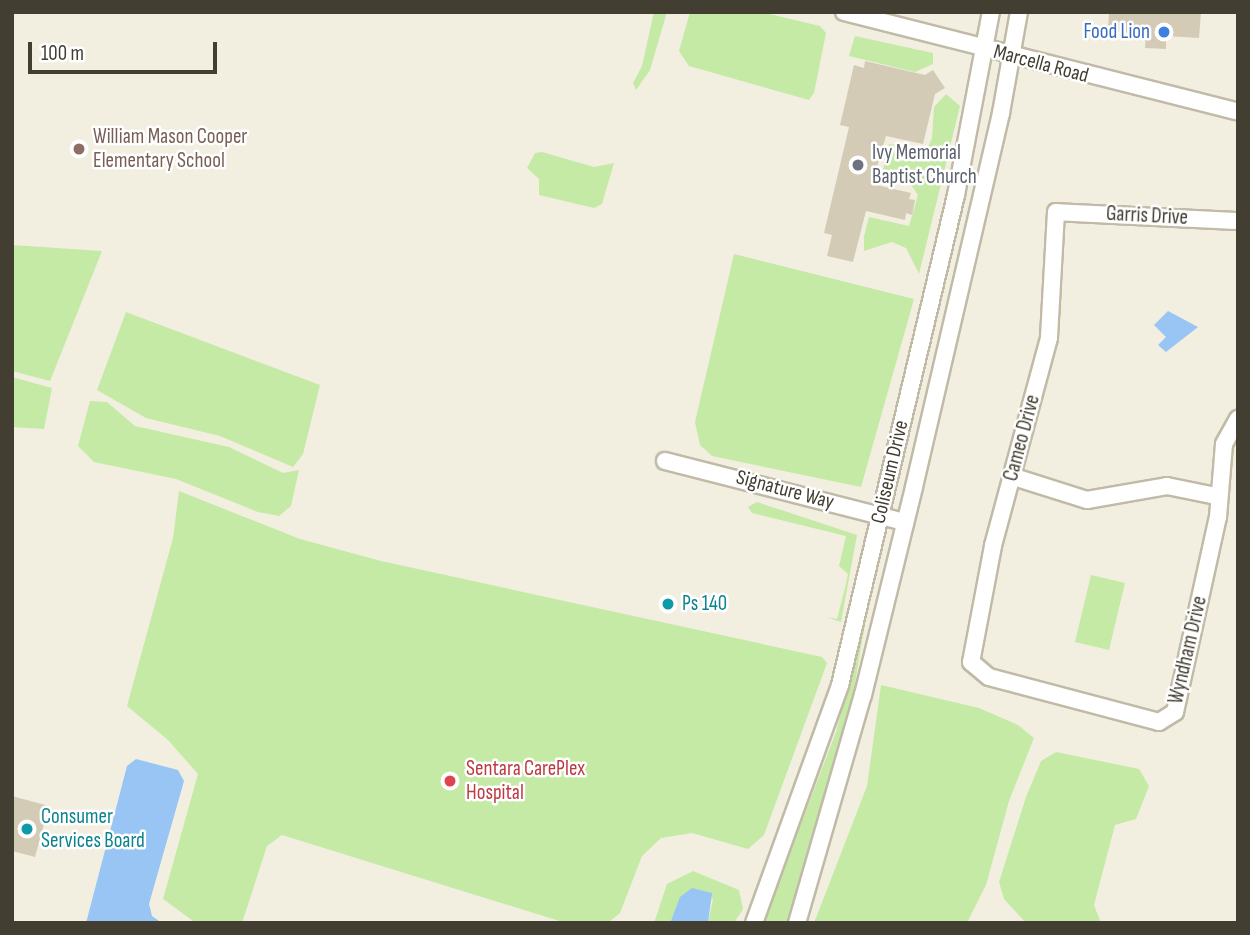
<!DOCTYPE html>
<html>
<head>
<meta charset="utf-8">
<style>
  body { margin:0 }
  #map { position:relative; width:1250px; height:935px; overflow:hidden; background:#f2efe1; font-family:"Sofia Sans Condensed",sans-serif }
  div>[style] { position:absolute }
  .green>* { inset:0; background:#c4eaa6 }
  .water>* { inset:0; background:#98c5f4 }
  .building>* { inset:0; background:#d3cbb6 }
  .roads { filter:drop-shadow(2px 0 #c0baa6) drop-shadow(-2px 0 #c0baa6) drop-shadow(0 2px #c0baa6) drop-shadow(0 -2px #c0baa6) }
  .minor>* { height:16px; margin:-8px; padding:0 8px; transform-origin:8px; border-radius:8px; background:#fff }
  .dots>* { width:19px; height:19px; translate:-50% -50%; box-sizing:border-box; border:4px solid #fff; border-radius:50% }
  span { translate:-50% -50%; white-space:nowrap; text-align:center; line-height:1.15; -webkit-text-stroke:5px #fff; paint-order:stroke }
  .shop-label { font-size:21px; color:#366cbe }
  .right { translate:-100% -50%; text-align:right }
  .street-label { font-size:21px; color:#433e32 }
  .education-label { font-size:21px; color:#785e54 }
  .left { translate:0 -50%; text-align:left }
  .worship-label { font-size:21px; color:#5b616d }
  .culture-label { font-size:21px; color:#0d838f }
  .health-label { font-size:21px; color:#be3a42 }
  .frame { position:absolute; inset:0; border:14px solid #433e32; pointer-events:none }
  .scale { position:absolute; left:28px; top:42px; width:189px; height:32px; box-sizing:border-box; border:4px solid #433e32; border-top:0; padding-left:9px; font-size:21px; line-height:24px; white-space:nowrap; color:#433e32; -webkit-text-stroke:5px #fff; paint-order:stroke }
</style>
</head>
<body>
<div id="map">
  <div class="green">
    <div style="clip-path:polygon(654px 12px,667px 12px,650px 70px,636px 90px,633px 83px,642px 66px)"></div>
    <div style="clip-path:polygon(690px 12px,761px 12px,820px 26px,826px 33px,814px 93px,809px 100px,689px 66px,679px 51px)"></div>
    <div style="clip-path:polygon(855px 36px,933px 53px,933px 64px,915px 72px,849px 56px)"></div>
    <div style="clip-path:polygon(946px 94px,960px 106px,919px 274px,906px 248px,892px 242px,864px 251px,864px 236px,869px 217px,909px 226px,918px 195px,911px 185px,881px 179px,889px 144px,910px 147px,923px 159px,932px 138px,934px 107px)"></div>
    <div style="clip-path:polygon(542px 152px,594px 167px,614px 163px,602px 204px,594px 208px,539px 195px,539px 179px,527px 168px,535px 153px)"></div>
    <div style="clip-path:polygon(12px 245px,102px 251px,50px 381px,12px 371px)"></div>
    <div style="clip-path:polygon(734px 254px,914px 299px,861px 487px,712px 456px,700px 445px,695px 422px)"></div>
    <div style="clip-path:polygon(126px 312px,320px 385px,303px 454px,293px 467px,220px 436px,146px 418px,97px 390px)"></div>
    <div style="clip-path:polygon(12px 377px,52px 388px,44px 429px,12px 427px)"></div>
    <div style="clip-path:polygon(90px 401px,107px 402px,135px 426px,229px 447px,283px 473px,299px 470px,291px 506px,279px 516px,258px 512px,176px 479px,94px 462px,78px 446px)"></div>
    <div style="clip-path:polygon(179px 491px,300px 539px,381px 561px,822px 657px,827px 663px,764px 835px,748px 849px,692px 833px,661px 838px,642px 856px,620px 913px,608px 923px,566px 923px,282px 835px,267px 846px,242px 923px,196px 923px,163px 899px,198px 774px,168px 740px,127px 706px,173px 538px)"></div>
    <div style="clip-path:polygon(757px 502px,857px 535px,841px 622px,826px 617px,837px 619px,845px 588px,848px 574px,839px 566px,846px 536px,752px 513px,748px 507px)"></div>
    <div style="clip-path:polygon(1091px 575px,1125px 583px,1109px 650px,1075px 642px)"></div>
    <div style="clip-path:polygon(866px 618px,850px 713px,787px 923px,763px 923px,836px 732px)"></div>
    <div style="clip-path:polygon(881px 685px,979px 708px,1018px 725px,1034px 738px,1009px 801px,986px 885px,967px 923px,814px 923px,867px 786px)"></div>
    <div style="clip-path:polygon(1056px 752px,1139px 769px,1149px 786px,1136px 819px,1115px 825px,1094px 905px,1101px 923px,1026px 923px,1004px 899px,999px 882px,1026px 797px,1041px 761px)"></div>
    <div style="clip-path:polygon(693px 871px,739px 890px,743px 909px,734px 923px,708px 923px,713px 899px,675px 910px,670px 923px,654px 923px,667px 884px)"></div>
  </div>
  <div class="water">
    <div style="clip-path:polygon(1168px 311px,1198px 327px,1166px 352px,1158px 345px,1166px 337px,1154px 325px)"></div>
    <div style="clip-path:polygon(136px 759px,178px 770px,184px 781px,149px 904px,152px 916px,162px 923px,86px 923px,127px 766px)"></div>
    <div style="clip-path:polygon(692px 888px,712px 893px,708px 923px,670px 923px,680px 897px)"></div>
  </div>
  <div class="building">
    <div style="clip-path:polygon(1109px 12px,1201px 12px,1199px 38px,1166px 36px,1166px 49px,1145px 48px,1146px 34px,1108px 31px)"></div>
    <div style="clip-path:polygon(865px 61px,925px 75px,933px 70px,945px 88px,935px 94px,923px 144px,886px 136px,872px 184px,911px 193px,909px 199px,915px 200px,912px 215px,906px 213px,905px 220px,866px 211px,853px 262px,827px 256px,832px 235px,824px 233px,849px 127px,840px 125px,854px 65px,864px 68px)"></div>
    <div style="clip-path:polygon(12px 796px,49px 806px,35px 857px,12px 851px)"></div>
  </div>
  <div class="roads">
    <div class="minor">
      <div style="left:844px;top:12px;width:406px;rotate:14.2deg"></div>
      <div style="left:1238px;top:221px;width:182px;rotate:-177.2deg"></div>
      <div style="left:1056px;top:212px;width:126px;rotate:93.2deg"></div>
      <div style="left:1049px;top:338px;width:215px;rotate:105.1deg"></div>
      <div style="left:993px;top:546px;width:118px;rotate:100.7deg"></div>
      <div style="left:971px;top:662px;width:23px;rotate:40deg"></div>
      <div style="left:989px;top:677px;width:176px;rotate:14.8deg"></div>
      <div style="left:1159px;top:722px;width:19px;rotate:-32deg"></div>
      <div style="left:1175px;top:712px;width:200px;rotate:-77.6deg"></div>
      <div style="left:1218px;top:517px;width:73px;rotate:-85.3deg"></div>
      <div style="left:1224px;top:444px;width:29px;rotate:-61deg"></div>
      <div style="left:665px;top:461px;width:248px;rotate:14.3deg"></div>
      <div style="left:1011px;top:476px;width:80px;rotate:17.5deg"></div>
      <div style="left:1087px;top:500px;width:81px;rotate:-9.9deg"></div>
      <div style="left:1167px;top:486px;width:50px;rotate:11.5deg"></div>
      <div style="left:754px;top:923px;width:253px;rotate:-70.1deg"></div>
      <div style="left:840px;top:685px;width:504px;rotate:-76.68deg"></div>
      <div style="left:956px;top:195px;width:186px;rotate:-79.2deg"></div>
      <div style="left:797px;top:923px;width:237px;rotate:-73.9deg"></div>
      <div style="left:863px;top:695px;width:214px;rotate:-76.2deg"></div>
      <div style="left:914px;top:487px;width:384px;rotate:-76.9deg"></div>
      <div style="left:1001px;top:113px;width:103px;rotate:-79.9deg"></div>
    </div>
  </div>
  <div class="dots">
    <div style="left:1164px;top:32px;background:#3f7fe0"></div>
    <div style="left:79px;top:149px;background:#8d6e63"></div>
    <div style="left:858px;top:165px;background:#6b7280"></div>
    <div style="left:668px;top:604px;background:#0f9aa8"></div>
    <div style="left:450px;top:781px;background:#e0444e"></div>
    <div style="left:27px;top:829px;background:#0f9aa8"></div>
  </div>
  <div class="shop-label">
    <span class="right" style="left:1150px;top:32px">Food Lion</span>
  </div>
  <div class="street-label">
    <span style="left:1041px;top:64px;rotate:15deg">Marcella Road</span>
    <span style="left:1147px;top:216px;rotate:3deg">Garris Drive</span>
    <span style="left:1022px;top:438px;rotate:-75deg">Cameo Drive</span>
    <span style="left:890px;top:472px;rotate:-77deg">Coliseum Drive</span>
    <span style="left:785px;top:490px;rotate:15deg">Signature Way</span>
    <span style="left:1188px;top:650px;rotate:-77deg">Wyndham Drive</span>
  </div>
  <div class="education-label">
    <span class="left" style="left:93px;top:149px">William Mason Cooper<br>Elementary School</span>
  </div>
  <div class="worship-label">
    <span class="left" style="left:872px;top:165px">Ivy Memorial<br>Baptist Church</span>
  </div>
  <div class="culture-label">
    <span class="left" style="left:682px;top:604px">Ps 140</span>
    <span class="left" style="left:41px;top:829px">Consumer<br>Services Board</span>
  </div>
  <div class="health-label">
    <span class="left" style="left:466px;top:781px">Sentara CarePlex<br>Hospital</span>
  </div>
  <div class="frame"></div>
  <div class="scale">100 m</div>
</div>
</body>
</html>
